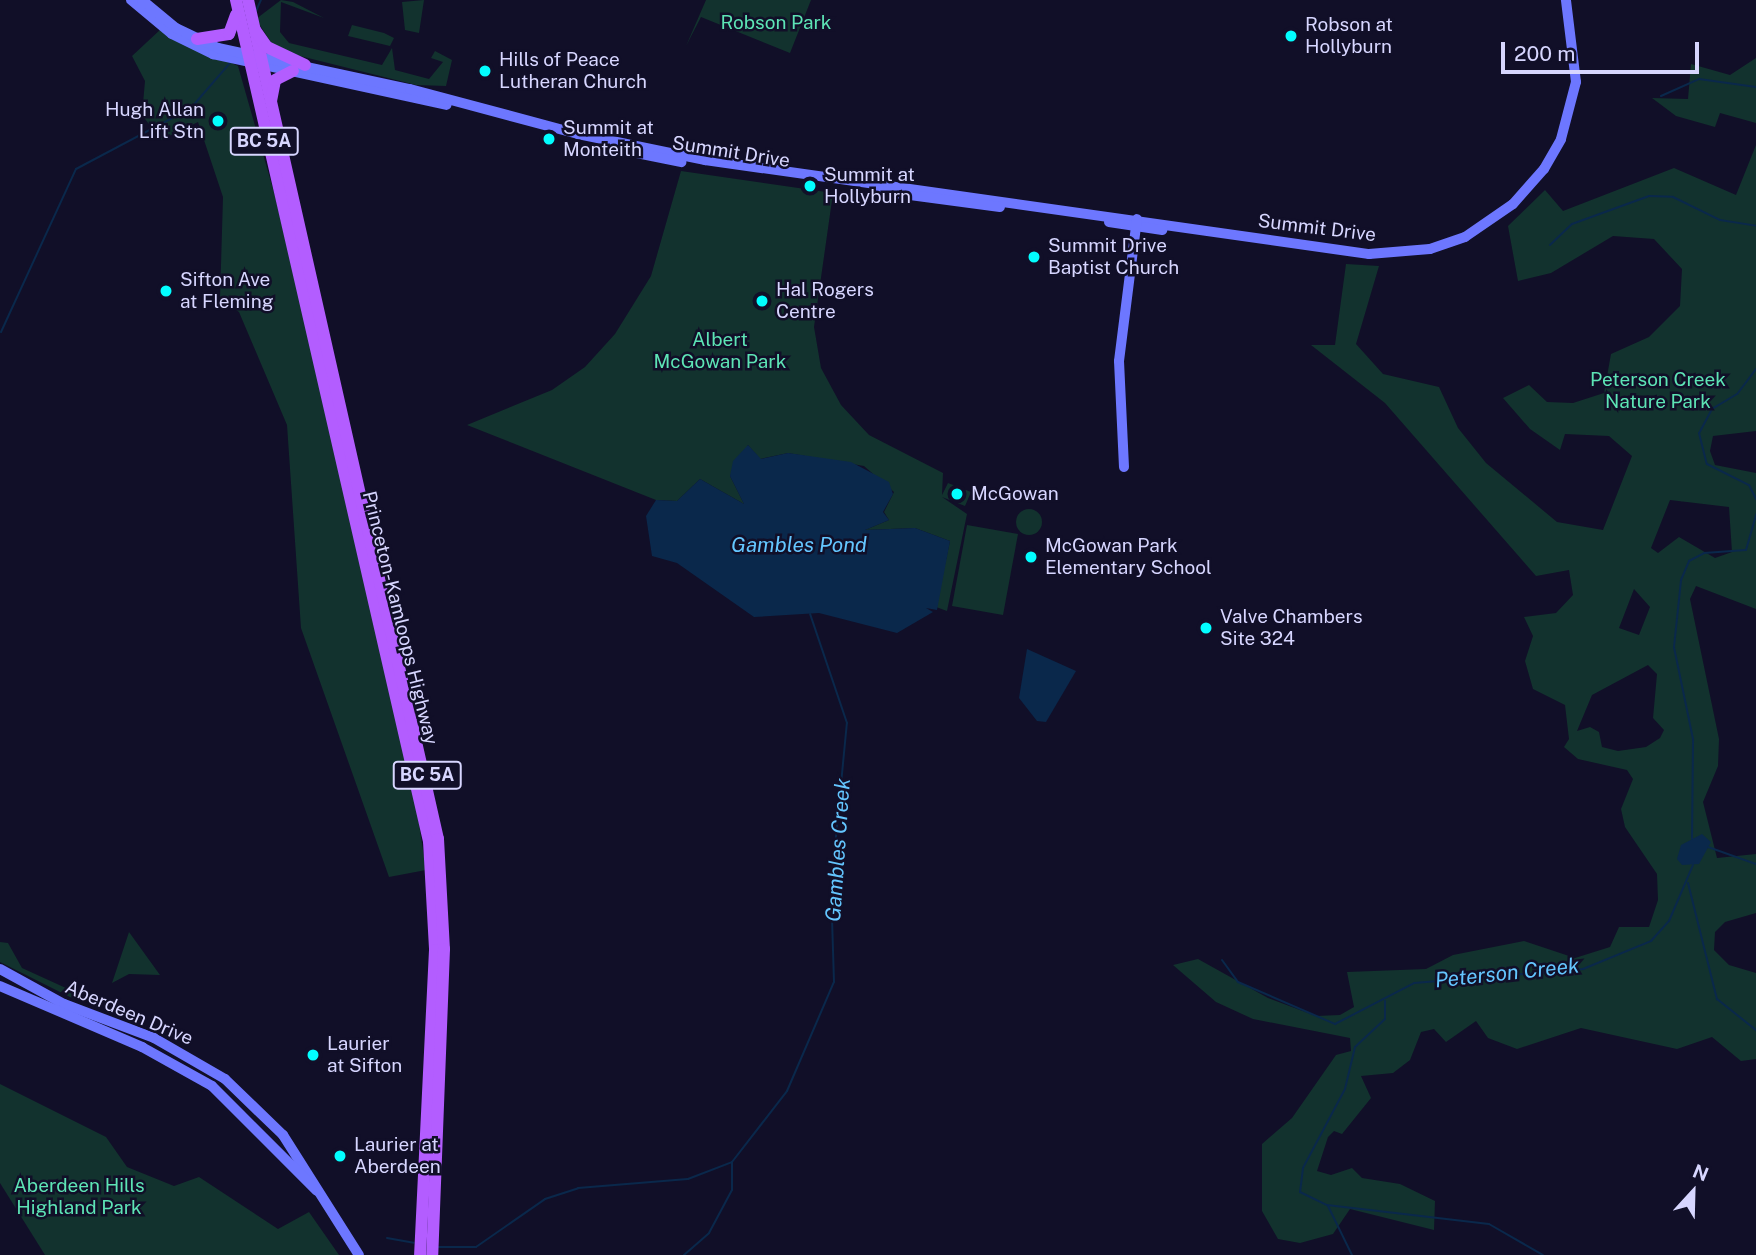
<!DOCTYPE html>
<html>
<head>
<meta charset="utf-8">
<style>
  body { margin:0 }
  #map { position:relative; width:1756px; height:1255px; overflow:hidden; background:#110f28; font-family:"Public Sans",sans-serif }
  div>[style] { position:absolute }
  .green>* { inset:0; background:#12322e }
  .round { border-radius:50% }
  .water>* { inset:0; background:#0a284b }
  .stream>* { height:2px; margin:-1px; padding:0 1px; transform-origin:1px; border-radius:1px; background:#0a284b }
  .secondary>* { height:10px; margin:-5px; padding:0 5px; transform-origin:5px; border-radius:5px; background:#6d77ff }
  .primary>* { height:12px; margin:-6px; padding:0 6px; transform-origin:6px; border-radius:6px; background:#b35dff }
  .dots>* { width:19px; height:19px; translate:-50% -50%; box-sizing:border-box; border:4px solid #110f28; border-radius:50% }
  span { translate:-50% -50%; white-space:nowrap; text-align:center; line-height:1.15; -webkit-text-stroke:5px #110f28; paint-order:stroke }
  .shield-label span { padding:2px 5px; background:#110f28; border:2px solid; border-radius:5px; -webkit-text-stroke-width:0 }
  .shield-label { font-size:18px; color:#d7d6ff; font-weight:700 }
  .park-label { font-size:19px; color:#5de4b5 }
  .poi-label { font-size:19px; color:#d7d6ff }
  .left { translate:0 -50%; text-align:left }
  .right { translate:-100% -50%; text-align:right }
  .street-label { font-size:19px; color:#d7d6ff }
  .water-label { font-size:21px; color:#64c6ff; font-style:italic }
  .north { position:absolute; left:1658px; top:1157px; width:70px; height:70px; -webkit-text-stroke:5px #110f28; paint-order:stroke; rotate:22deg; font-size:19px; font-weight:700; line-height:28px; text-align:center; color:#d7d6ff }
  .north::after { content:''; display:block; margin:auto; width:24px; height:32px; background:#d7d6ff; clip-path:polygon(50% 0,100% 100%,50% 72%,0 100%) }
  .scale { position:absolute; left:1501px; top:42px; width:198px; height:32px; box-sizing:border-box; border:4px solid #d7d6ff; border-top:0; padding-left:9px; font-size:21px; line-height:24px; white-space:nowrap; color:#d7d6ff; -webkit-text-stroke:5px #110f28; paint-order:stroke }
</style>
</head>
<body>
<div id="map">
  <div class="green">
    <div style="clip-path:polygon(281px 0,293px 2px,324px 18px,281px 2px,280px 32px,289px 43px,382px 65px,392px 48px,395px 70px,429px 79px,443px 62px,431px 58px,435px 51px,452px 60px,446px 86px,416px 85px,276px 50px,256px 19px)"></div>
    <div style="clip-path:polygon(424px 0,419px 33px,405px 30px,402px 2px)"></div>
    <div style="clip-path:polygon(706px 0,811px 0,790px 53px,701px 17px,686px 46px)"></div>
    <div style="clip-path:polygon(352px 25px,384px 33px,394px 38px,390px 46px,348px 36px)"></div>
    <div style="clip-path:polygon(161px 29px,238px 66px,275px 196px,411px 771px,426px 870px,389px 877px,301px 628px,287px 425px,239px 312px,220px 299px,223px 197px,198px 122px,161px 140px,142px 115px,145px 81px,132px 56px)"></div>
    <div style="clip-path:polygon(1756px 58px,1756px 123px,1720px 113px,1715px 127px,1676px 116px,1652px 98px,1688px 99px,1691px 64px,1730px 75px)"></div>
    <div style="clip-path:polygon(evenodd,1756px 145px,1756px 431px,1713px 436px,1710px 451px,1715px 465px,1756px 473px,1756px 609px,1696px 586px,1690px 599px,1719px 739px,1718px 766px,1703px 802px,1717px 858px,1756px 854px,1756px 913px,1725px 922px,1715px 932px,1714px 950px,1729px 965px,1756px 973px,1756px 1059px,1741px 1061px,1712px 1037px,1677px 1049px,1581px 1028px,1517px 1049px,1488px 1038px,1476px 1021px,1446px 1042px,1434px 1029px,1421px 1032px,1410px 1060px,1393px 1073px,1361px 1076px,1371px 1098px,1342px 1134px,1334px 1131px,1328px 1137px,1317px 1171px,1331px 1175px,1352px 1168px,1362px 1178px,1400px 1184px,1435px 1201px,1434px 1230px,1350px 1209px,1333px 1234px,1300px 1243px,1278px 1239px,1262px 1211px,1262px 1144px,1292px 1118px,1336px 1055px,1351px 1051px,1350px 1038px,1253px 1019px,1216px 1002px,1173px 965px,1198px 959px,1268px 998px,1316px 1016px,1340px 1015px,1354px 1007px,1347px 972px,1426px 969px,1453px 955px,1524px 941px,1575px 958px,1610px 947px,1619px 927px,1649px 927px,1658px 900px,1657px 874px,1625px 827px,1621px 809px,1633px 779px,1627px 770px,1578px 759px,1564px 747px,1569px 739px,1565px 705px,1533px 689px,1525px 661px,1533px 636px,1524px 617px,1556px 613px,1573px 595px,1569px 570px,1536px 576px,1385px 403px,1311px 345px,1335px 345px,1346px 264px,1379px 266px,1356px 344px,1383px 374px,1439px 387px,1458px 428px,1486px 463px,1557px 522px,1603px 530px,1632px 456px,1609px 436px,1565px 434px,1560px 450px,1530px 429px,1503px 398px,1529px 385px,1547px 402px,1573px 403px,1604px 393px,1611px 354px,1649px 337px,1680px 306px,1682px 269px,1654px 239px,1613px 236px,1551px 273px,1518px 281px,1508px 226px,1545px 190px,1563px 211px,1674px 168px,1736px 195px,1756px 145px,1670px 500px,1729px 507px,1732px 552px,1715px 558px,1679px 537px,1658px 553px,1651px 548px,1670px 500px,1756px 145px,1634px 589px,1650px 607px,1639px 635px,1619px 628px,1634px 589px,1756px 145px,1648px 665px,1657px 674px,1653px 718px,1664px 730px,1660px 738px,1646px 747px,1618px 751px,1602px 747px,1599px 732px,1590px 727px,1577px 731px,1592px 695px,1648px 665px)"></div>
    <div style="clip-path:polygon(681px 171px,833px 193px,814px 327px,821px 368px,841px 405px,869px 435px,943px 473px,942px 495px,948px 483px,971px 492px,965px 506px,942px 497px,967px 514px,947px 611px,936px 607px,950px 541px,915px 528px,865px 530px,889px 520px,884px 512px,894px 492px,864px 466px,788px 453px,760px 459px,748px 445px,730px 476px,744px 504px,700px 479px,677px 501px,656px 500px,467px 425px,552px 390px,585px 367px,615px 334px,651px 276px)"></div>
    <div class="round" style="left:1016px;top:509px;width:26px;height:26px"></div>
    <div style="clip-path:polygon(967px 525px,1018px 534px,1003px 615px,952px 606px)"></div>
    <div style="clip-path:polygon(129px 932px,160px 975px,129px 974px,112px 983px)"></div>
    <div style="clip-path:polygon(0 942px,8px 943px,22px 968px,79px 994px,76px 1000px,0 962px)"></div>
    <div style="clip-path:polygon(0 1084px,106px 1137px,127px 1167px,174px 1186px,199px 1177px,278px 1229px,309px 1212px,339px 1255px,45px 1255px,0 1183px)"></div>
  </div>
  <div class="water">
    <div style="clip-path:polygon(748px 445px,761px 459px,788px 453px,851px 462px,889px 482px,893px 494px,883px 512px,889px 520px,865px 530px,915px 528px,950px 541px,937px 610px,926px 608px,933px 612px,897px 633px,819px 613px,754px 617px,677px 563px,652px 556px,646px 516px,656px 500px,677px 501px,700px 479px,744px 504px,730px 476px,733px 461px)"></div>
    <div style="clip-path:polygon(1027px 649px,1076px 671px,1046px 722px,1037px 721px,1019px 698px)"></div>
    <div style="clip-path:polygon(1702px 834px,1711px 842px,1699px 864px,1682px 865px,1677px 859px,1681px 845px)"></div>
  </div>
  <div class="stream">
    <div style="left:256px;top:11px;width:12px;rotate:-66deg"></div>
    <div style="left:1661px;top:96px;width:42px;rotate:-24.1deg"></div>
    <div style="left:1699px;top:79px;width:58px;rotate:8deg"></div>
    <div style="left:1550px;top:245px;width:30px;rotate:-44deg"></div>
    <div style="left:1572px;top:224px;width:82px;rotate:-20deg"></div>
    <div style="left:1649px;top:196px;width:24px;rotate:2deg"></div>
    <div style="left:1673px;top:197px;width:52px;rotate:26.1deg"></div>
    <div style="left:1720px;top:220px;width:36px;rotate:9deg"></div>
    <div style="left:1px;top:332px;width:179px;rotate:-65.3deg"></div>
    <div style="left:76px;top:169px;width:130px;rotate:-27.9deg"></div>
    <div style="left:191px;top:108px;width:60px;rotate:-49.1deg"></div>
    <div style="left:1756px;top:369px;width:31px;rotate:127deg"></div>
    <div style="left:1737px;top:394px;width:29px;rotate:149deg"></div>
    <div style="left:1712px;top:409px;width:27px;rotate:118deg"></div>
    <div style="left:1699px;top:433px;width:32px;rotate:76deg"></div>
    <div style="left:1707px;top:464px;width:47px;rotate:26.6deg"></div>
    <div style="left:1749px;top:485px;width:16px;rotate:63deg"></div>
    <div style="left:1692px;top:839px;width:100px;rotate:-89.4deg"></div>
    <div style="left:1693px;top:739px;width:94px;rotate:-101.7deg"></div>
    <div style="left:1674px;top:647px;width:67px;rotate:-84deg"></div>
    <div style="left:1681px;top:580px;width:21px;rotate:-67deg"></div>
    <div style="left:1689px;top:561px;width:17px;rotate:-28deg"></div>
    <div style="left:1704px;top:553px;width:42px;rotate:-4.1deg"></div>
    <div style="left:1746px;top:550px;width:37px;rotate:-74deg"></div>
    <div style="left:1708px;top:847px;width:51px;rotate:19.5deg"></div>
    <div style="left:1688px;top:883px;width:120px;rotate:76deg"></div>
    <div style="left:1717px;top:999px;width:50px;rotate:38.5deg"></div>
    <div style="left:1222px;top:960px;width:27px;rotate:54deg"></div>
    <div style="left:1238px;top:982px;width:106px;rotate:23.4deg"></div>
    <div style="left:1335px;top:1024px;width:89px;rotate:-27.4deg"></div>
    <div style="left:1414px;top:983px;width:170px;rotate:-4.7deg"></div>
    <div style="left:1583px;top:969px;width:74px;rotate:-22.4deg"></div>
    <div style="left:1651px;top:941px;width:27px;rotate:-48deg"></div>
    <div style="left:1669px;top:921px;width:61px;rotate:-66.8deg"></div>
    <div style="left:1385px;top:1001px;width:18px;rotate:90deg"></div>
    <div style="left:1385px;top:1019px;width:41px;rotate:137deg"></div>
    <div style="left:1355px;top:1047px;width:43px;rotate:103.4deg"></div>
    <div style="left:1345px;top:1089px;width:89px;rotate:118deg"></div>
    <div style="left:1303px;top:1168px;width:24px;rotate:97deg"></div>
    <div style="left:1300px;top:1192px;width:30px;rotate:26deg"></div>
    <div style="left:1327px;top:1205px;width:163px;rotate:6.7deg"></div>
    <div style="left:1489px;top:1224px;width:62px;rotate:29.9deg"></div>
    <div style="left:1328px;top:1206px;width:55px;rotate:63.9deg"></div>
    <div style="left:387px;top:1238px;width:27px;rotate:10deg"></div>
    <div style="left:436px;top:1247px;width:40px"></div>
    <div style="left:476px;top:1247px;width:84px;rotate:-34.8deg"></div>
    <div style="left:545px;top:1199px;width:35px;rotate:-18deg"></div>
    <div style="left:578px;top:1188px;width:110px;rotate:-4.7deg"></div>
    <div style="left:688px;top:1179px;width:47px;rotate:-21.1deg"></div>
    <div style="left:732px;top:1162px;width:90px;rotate:-52.2deg"></div>
    <div style="left:787px;top:1091px;width:119px;rotate:-66.7deg"></div>
    <div style="left:834px;top:982px;width:94px;rotate:-91.8deg"></div>
    <div style="left:831px;top:888px;width:166px;rotate:-84.5deg"></div>
    <div style="left:847px;top:723px;width:115px;rotate:-108.7deg"></div>
    <div style="left:684px;top:1255px;width:33px;rotate:-41deg"></div>
    <div style="left:709px;top:1233px;width:49px;rotate:-61.9deg"></div>
    <div style="left:732px;top:1190px;width:28px;rotate:-90deg"></div>
  </div>
  <div class="secondary">
    <div style="left:131px;top:0;width:53px;rotate:39.7deg"></div>
    <div style="left:172px;top:34px;width:46px;rotate:26deg"></div>
    <div style="left:213px;top:54px;width:239px;rotate:12.3deg"></div>
    <div style="left:142px;top:0;width:44px;rotate:39.5deg"></div>
    <div style="left:176px;top:28px;width:47px;rotate:25.5deg"></div>
    <div style="left:218px;top:48px;width:196px;rotate:12.1deg"></div>
    <div style="left:410px;top:89px;width:174px;rotate:15deg"></div>
    <div style="left:578px;top:134px;width:130px;rotate:11.6deg"></div>
    <div style="left:705px;top:160px;width:671px;rotate:8.06deg"></div>
    <div style="left:1369px;top:254px;width:61px;rotate:-4.7deg"></div>
    <div style="left:1430px;top:249px;width:37px;rotate:-19deg"></div>
    <div style="left:1465px;top:237px;width:58px;rotate:-34.5deg"></div>
    <div style="left:1513px;top:204px;width:47px;rotate:-48.5deg"></div>
    <div style="left:1544px;top:169px;width:34px;rotate:-60deg"></div>
    <div style="left:1561px;top:139px;width:59px;rotate:-75.3deg"></div>
    <div style="left:1576px;top:82px;width:83px;rotate:-97deg"></div>
    <div style="left:607px;top:147px;width:76px;rotate:11.5deg"></div>
    <div style="left:880px;top:191px;width:121px;rotate:7.6deg"></div>
    <div style="left:1109px;top:222px;width:54px;rotate:8.6deg"></div>
    <div style="left:1124px;top:467px;width:106px;rotate:-92.7deg"></div>
    <div style="left:1119px;top:361px;width:143px;rotate:-82.8deg"></div>
    <div style="left:0;top:969px;width:73px;rotate:28.7deg"></div>
    <div style="left:64px;top:1004px;width:96px;rotate:20.7deg"></div>
    <div style="left:154px;top:1038px;width:82px;rotate:30deg"></div>
    <div style="left:225px;top:1079px;width:81px;rotate:44deg"></div>
    <div style="left:283px;top:1135px;width:142px;rotate:57.7deg"></div>
    <div style="left:0;top:986px;width:155px;rotate:23.2deg"></div>
    <div style="left:142px;top:1047px;width:80px;rotate:29.1deg"></div>
    <div style="left:212px;top:1086px;width:148px;rotate:45deg"></div>
  </div>
  <div class="primary">
    <div style="left:236px;top:0;width:863px;rotate:77.08deg"></div>
    <div style="left:429px;top:841px;width:109px;rotate:86.8deg"></div>
    <div style="left:435px;top:950px;width:305px;rotate:92.8deg"></div>
    <div style="left:248px;top:0;width:860px;rotate:77.24deg"></div>
    <div style="left:438px;top:839px;width:110px;rotate:86.9deg"></div>
    <div style="left:444px;top:949px;width:306px;rotate:92.2deg"></div>
    <div style="left:255px;top:30px;width:21px;rotate:55deg"></div>
    <div style="left:267px;top:47px;width:42px;rotate:25.3deg"></div>
    <div style="left:197px;top:39px;width:32px;rotate:-9deg"></div>
    <div style="left:229px;top:34px;width:20px;rotate:-70deg"></div>
    <div style="left:271px;top:101px;width:21px;rotate:-79deg"></div>
    <div style="left:275px;top:80px;width:20px;rotate:-27deg"></div>
  </div>
  <div class="dots">
    <div style="left:1291px;top:36px;background:#02feff"></div>
    <div style="left:485px;top:71px;background:#02feff"></div>
    <div style="left:218px;top:121px;background:#02feff"></div>
    <div style="left:549px;top:139px;background:#02feff"></div>
    <div style="left:810px;top:186px;background:#02feff"></div>
    <div style="left:1034px;top:257px;background:#02feff"></div>
    <div style="left:166px;top:291px;background:#02feff"></div>
    <div style="left:762px;top:301px;background:#02feff"></div>
    <div style="left:957px;top:494px;background:#02feff"></div>
    <div style="left:1031px;top:557px;background:#02feff"></div>
    <div style="left:1206px;top:628px;background:#02feff"></div>
    <div style="left:313px;top:1055px;background:#02feff"></div>
    <div style="left:340px;top:1156px;background:#02feff"></div>
  </div>
  <div class="shield-label">
    <span style="left:264px;top:141px">BC 5A</span>
    <span style="left:427px;top:775px">BC 5A</span>
  </div>
  <div class="park-label">
    <span style="left:776px;top:23px">Robson Park</span>
    <span style="left:720px;top:351px">Albert<br>McGowan Park</span>
    <span style="left:1658px;top:391px">Peterson Creek<br>Nature Park</span>
    <span style="left:79px;top:1197px">Aberdeen Hills<br>Highland Park</span>
  </div>
  <div class="poi-label">
    <span class="left" style="left:1305px;top:36px">Robson at<br>Hollyburn</span>
    <span class="left" style="left:499px;top:71px">Hills of Peace<br>Lutheran Church</span>
    <span class="right" style="left:204px;top:121px">Hugh Allan<br>Lift Stn</span>
    <span class="left" style="left:563px;top:139px">Summit at<br>Monteith</span>
    <span class="left" style="left:824px;top:186px">Summit at<br>Hollyburn</span>
    <span class="left" style="left:1048px;top:257px">Summit Drive<br>Baptist Church</span>
    <span class="left" style="left:180px;top:291px">Sifton Ave<br>at Fleming</span>
    <span class="left" style="left:776px;top:301px">Hal Rogers<br>Centre</span>
    <span class="left" style="left:971px;top:494px">McGowan</span>
    <span class="left" style="left:1045px;top:557px">McGowan Park<br>Elementary School</span>
    <span class="left" style="left:1220px;top:628px">Valve Chambers<br>Site 324</span>
    <span class="left" style="left:327px;top:1055px">Laurier<br>at Sifton</span>
    <span class="left" style="left:354px;top:1156px">Laurier at<br>Aberdeen</span>
  </div>
  <div class="street-label">
    <span style="left:731px;top:152px;rotate:9deg">Summit Drive</span>
    <span style="left:1317px;top:228px;rotate:7deg">Summit Drive</span>
    <span style="left:400px;top:618px;rotate:76deg">Princeton-Kamloops Highway</span>
    <span style="left:129px;top:1013px;rotate:23deg">Aberdeen Drive</span>
  </div>
  <div class="water-label">
    <span style="left:799px;top:545px">Gambles Pond</span>
    <span style="left:838px;top:850px;rotate:-86deg">Gambles Creek</span>
    <span style="left:1507px;top:973px;rotate:-6deg">Peterson Creek</span>
  </div>
  <div class="north">N</div>
  <div class="scale">200 m</div>
</div>
</body>
</html>
